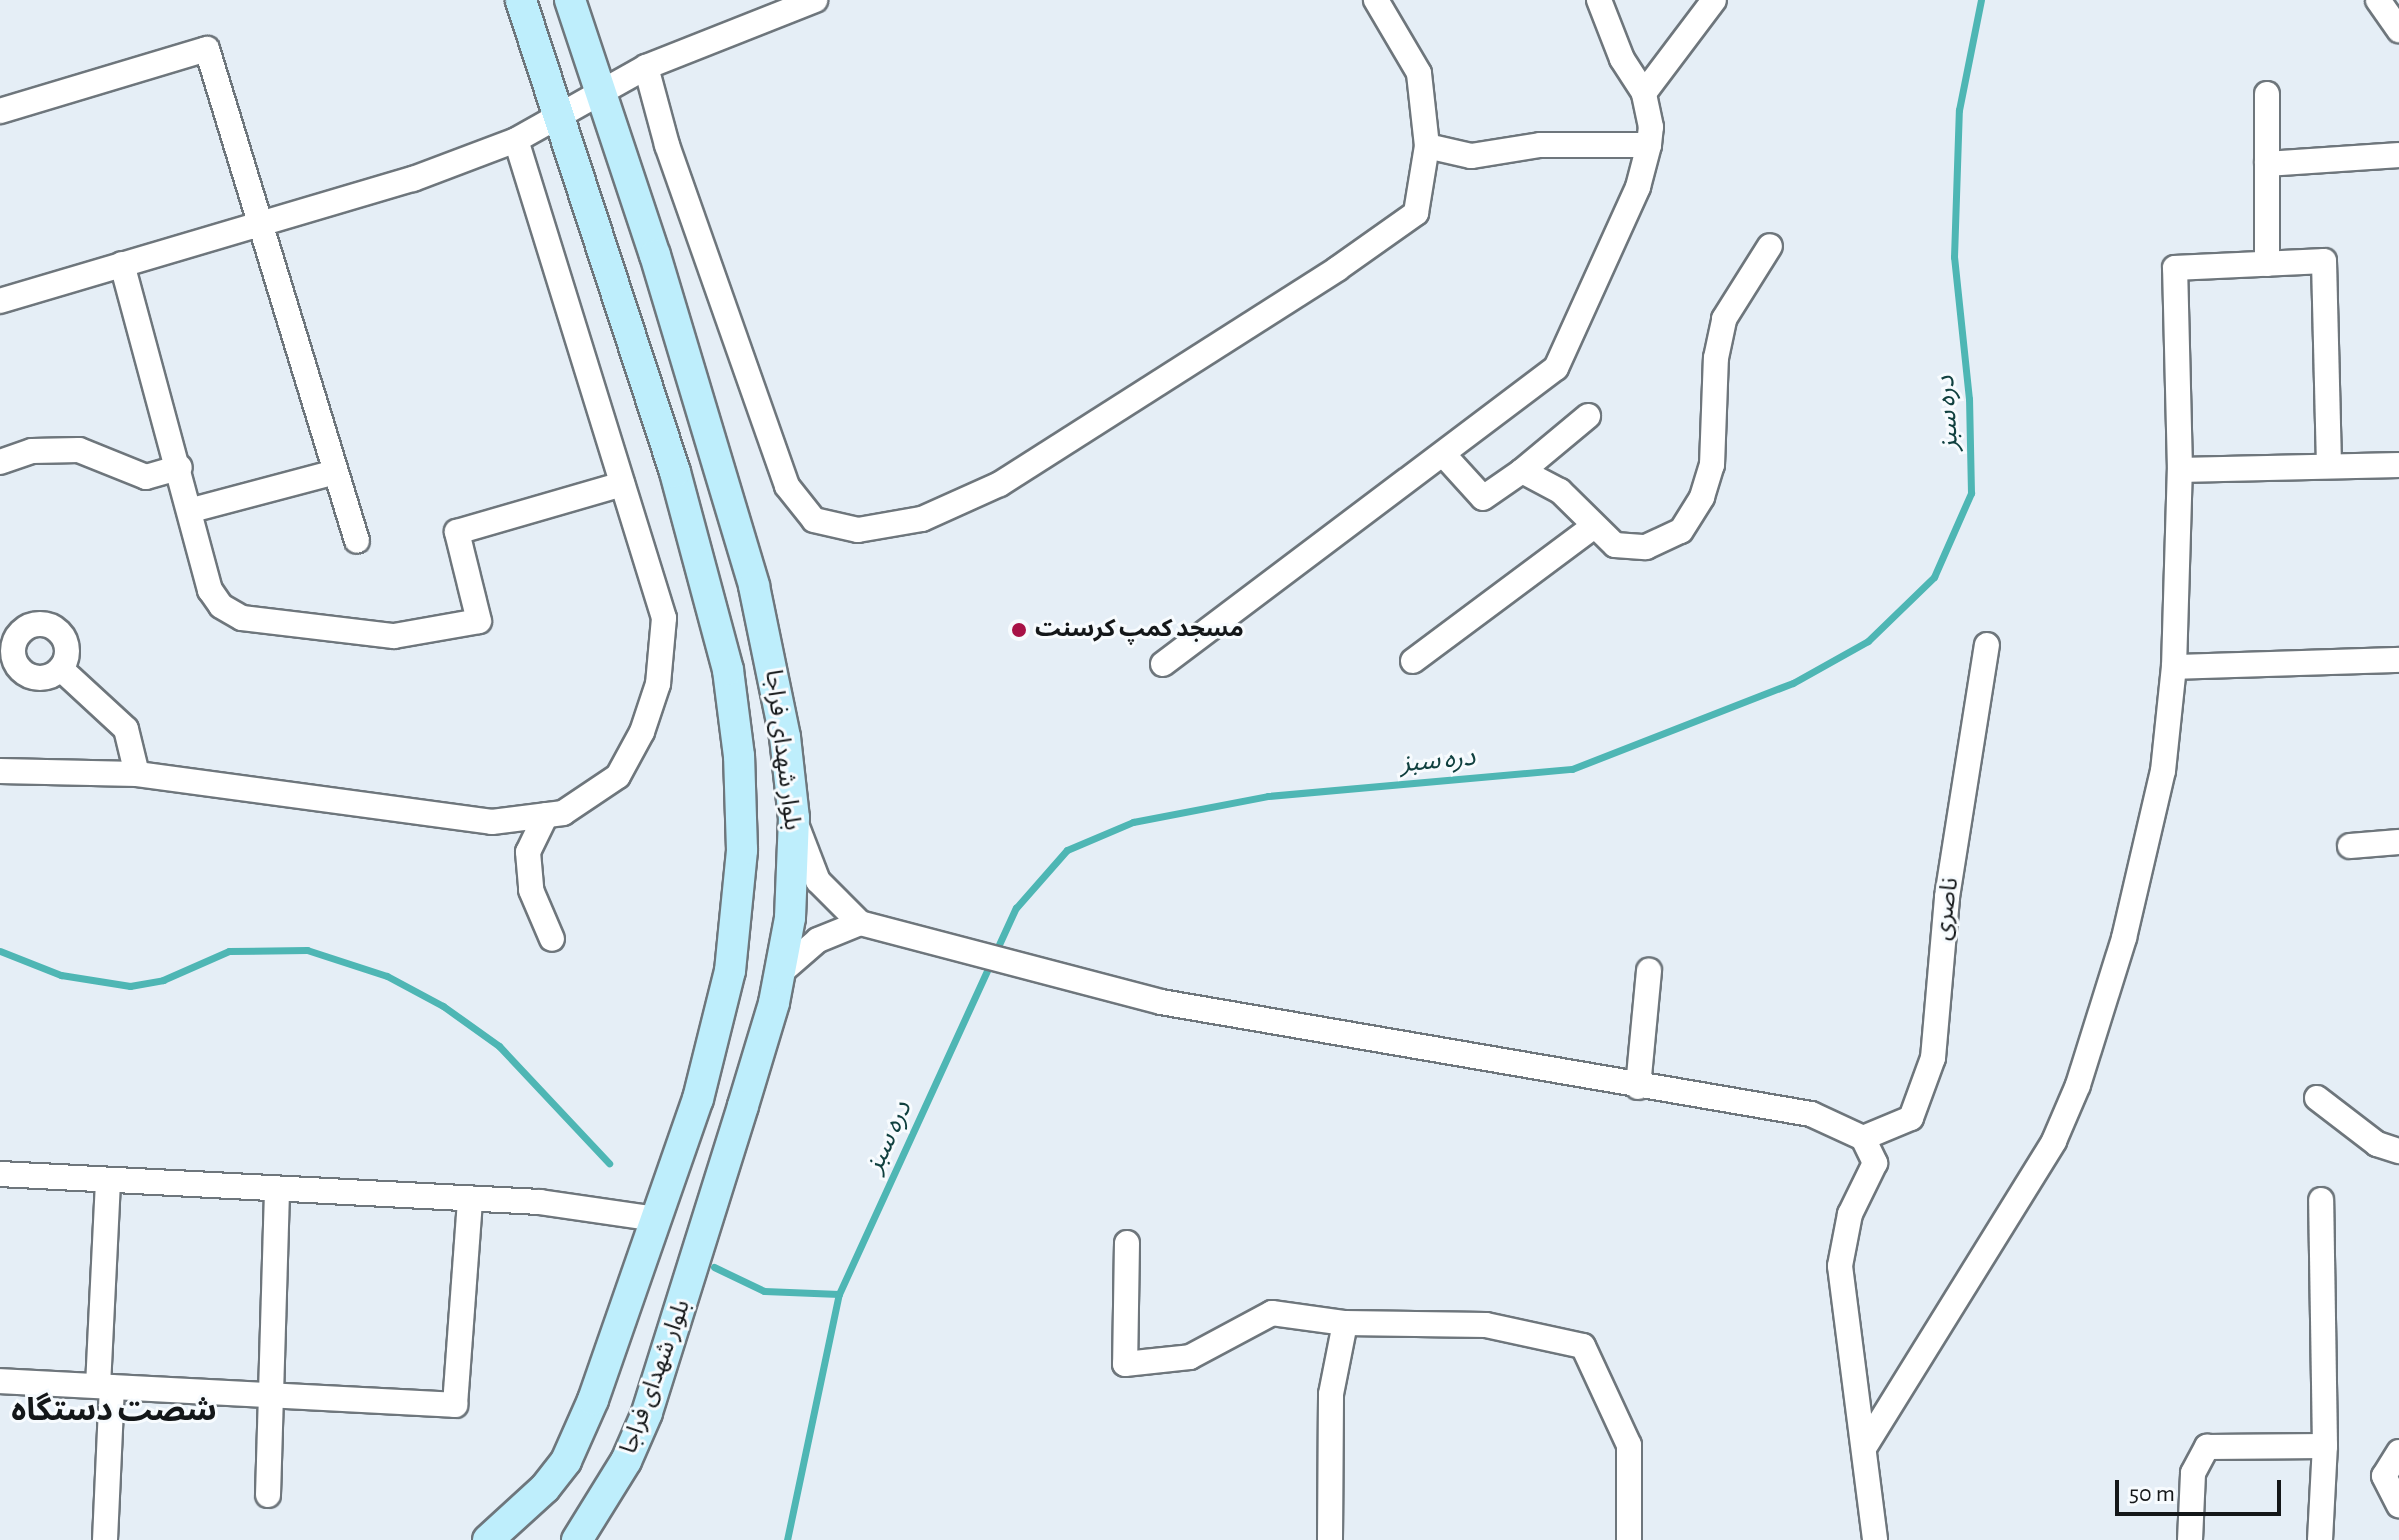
<!DOCTYPE html>
<html>
<head>
<meta charset="utf-8">
<style>
  body { margin:0 }
  #map { position:relative; width:2399px; height:1540px; overflow:hidden; background:#e5eef6; font-family:"Alegreya Sans","Noto Sans Arabic",sans-serif }
  div>[style] { position:absolute }
  .stream>* { height:7px; margin:-3.5px; padding:0 3.5px; transform-origin:3.5px; border-radius:3.5px; background:#4eb6b4 }
  .roads { filter:drop-shadow(2px 0 #6e767c) drop-shadow(-2px 0 #6e767c) drop-shadow(0 2px #6e767c) drop-shadow(0 -2px #6e767c) }
  .minor>* { height:24px; margin:-12px; padding:0 12px; transform-origin:12px; border-radius:12px; background:#fff }
  .minor>.ring { margin:-12px; padding:0; box-sizing:content-box; background:none; border:24px solid #fff; border-radius:50% }
  .major>* { height:30px; margin:-15px; padding:0 15px; transform-origin:15px; border-radius:15px; background:#beeefc }
  .dots>* { width:22px; height:22px; translate:-50% -50%; box-sizing:border-box; border:4px solid #f7fbfe; border-radius:50% }
  span { translate:-50% -50%; white-space:nowrap; text-align:center; line-height:1.15; -webkit-text-stroke:6px #f7fbfe; paint-order:stroke }
  .poi-label { font-size:24px; color:#141719; font-weight:700 }
  .left { translate:0 -50%; text-align:left }
  .street-label { font-size:24px; color:#141719 }
  .water-label { font-size:26px; color:#10403f; font-style:italic }
  .district-label { font-size:32px; color:#141719; font-weight:700 }
  .scale { position:absolute; left:2115px; top:1480px; width:166px; height:36px; box-sizing:border-box; border:4px solid #141719; border-top:0; padding-left:10px; font-size:24px; line-height:28px; white-space:nowrap; color:#141719; -webkit-text-stroke:6px #f7fbfe; paint-order:stroke }
</style>
</head>
<body>
<div id="map">
  <div class="stream">
    <div style="left:0;top:951px;width:66px;rotate:21.5deg"></div>
    <div style="left:61px;top:975px;width:70px;rotate:9.1deg"></div>
    <div style="left:130px;top:986px;width:34px;rotate:-10deg"></div>
    <div style="left:163px;top:980px;width:72px;rotate:-23.7deg"></div>
    <div style="left:229px;top:951px;width:78px;rotate:-0.7deg"></div>
    <div style="left:307px;top:950px;width:84px;rotate:18deg"></div>
    <div style="left:387px;top:976px;width:64px;rotate:28.2deg"></div>
    <div style="left:443px;top:1006px;width:69px;rotate:35.5deg"></div>
    <div style="left:499px;top:1046px;width:161px;rotate:46.8deg"></div>
    <div style="left:714px;top:1267px;width:55px;rotate:25.6deg"></div>
    <div style="left:764px;top:1291px;width:75px;rotate:2.3deg"></div>
    <div style="left:787px;top:1540px;width:251px;rotate:-78.1deg"></div>
    <div style="left:839px;top:1294px;width:425px;rotate:-65.4deg"></div>
    <div style="left:1016px;top:908px;width:77px;rotate:-48.7deg"></div>
    <div style="left:1067px;top:850px;width:72px;rotate:-23deg"></div>
    <div style="left:1133px;top:822px;width:137px;rotate:-10.9deg"></div>
    <div style="left:1268px;top:796px;width:305px;rotate:-5.1deg"></div>
    <div style="left:1572px;top:769px;width:237px;rotate:-21.3deg"></div>
    <div style="left:1793px;top:683px;width:86px;rotate:-29.2deg"></div>
    <div style="left:1868px;top:641px;width:92px;rotate:-44.1deg"></div>
    <div style="left:1934px;top:577px;width:92px;rotate:-66.2deg"></div>
    <div style="left:1971px;top:493px;width:94px;rotate:-91.2deg"></div>
    <div style="left:1969px;top:399px;width:143px;rotate:-96deg"></div>
    <div style="left:1954px;top:257px;width:147px;rotate:-88.1deg"></div>
    <div style="left:1959px;top:110px;width:112px;rotate:-78.7deg"></div>
  </div>
  <div class="roads">
    <div class="minor">
      <div style="left:1599px;top:0;width:63px;rotate:68.7deg"></div>
      <div style="left:1622px;top:59px;width:40px;rotate:57.1deg"></div>
      <div style="left:2378px;top:0;width:37px;rotate:55deg"></div>
      <div style="left:646px;top:67px;width:81px;rotate:74.9deg"></div>
      <div style="left:667px;top:145px;width:361px;rotate:70.6deg"></div>
      <div style="left:787px;top:486px;width:43px;rotate:51.5deg"></div>
      <div style="left:814px;top:520px;width:45px;rotate:12.8deg"></div>
      <div style="left:858px;top:530px;width:65px;rotate:-9.8deg"></div>
      <div style="left:922px;top:519px;width:85px;rotate:-24.2deg"></div>
      <div style="left:1000px;top:484px;width:400px;rotate:-32.5deg"></div>
      <div style="left:1337px;top:269px;width:97px;rotate:-35.3deg"></div>
      <div style="left:1416px;top:213px;width:68px;rotate:-80.7deg"></div>
      <div style="left:1427px;top:146px;width:73px;rotate:-96.3deg"></div>
      <div style="left:1419px;top:73px;width:85px;rotate:-120.5deg"></div>
      <div style="left:2267px;top:94px;width:170px;rotate:90deg"></div>
      <div style="left:0;top:111px;width:216px;rotate:-16.7deg"></div>
      <div style="left:207px;top:49px;width:514px;rotate:73.04deg"></div>
      <div style="left:1649px;top:145px;width:18px;rotate:-84deg"></div>
      <div style="left:1651px;top:127px;width:35px;rotate:-102deg"></div>
      <div style="left:1644px;top:93px;width:116px;rotate:-53deg"></div>
      <div style="left:2267px;top:164px;width:132px;rotate:-3.9deg"></div>
      <div style="left:122px;top:264px;width:338px;rotate:74.9deg"></div>
      <div style="left:210px;top:590px;width:19px;rotate:55deg"></div>
      <div style="left:221px;top:606px;width:24px;rotate:30deg"></div>
      <div style="left:242px;top:618px;width:153px;rotate:6.8deg"></div>
      <div style="left:394px;top:636px;width:86px;rotate:-10deg"></div>
      <div style="left:479px;top:621px;width:92px;rotate:-103.9deg"></div>
      <div style="left:457px;top:532px;width:172px;rotate:-16.2deg"></div>
      <div style="left:0;top:301px;width:431px;rotate:-16.5deg"></div>
      <div style="left:413px;top:179px;width:110px;rotate:-20.7deg"></div>
      <div style="left:516px;top:140px;width:149px;rotate:-29.3deg"></div>
      <div style="left:646px;top:67px;width:182px;rotate:-21.6deg"></div>
      <div style="left:1443px;top:454px;width:59px;rotate:47.7deg"></div>
      <div style="left:1483px;top:498px;width:47px;rotate:-34.7deg"></div>
      <div style="left:1522px;top:471px;width:43px;rotate:27.8deg"></div>
      <div style="left:1560px;top:491px;width:77px;rotate:44.5deg"></div>
      <div style="left:1615px;top:545px;width:31px;rotate:4deg"></div>
      <div style="left:1646px;top:547px;width:38px;rotate:-25deg"></div>
      <div style="left:1681px;top:531px;width:40px;rotate:-58deg"></div>
      <div style="left:1702px;top:497px;width:34px;rotate:-73deg"></div>
      <div style="left:1712px;top:465px;width:107px;rotate:-87.9deg"></div>
      <div style="left:1716px;top:358px;width:40px;rotate:-78deg"></div>
      <div style="left:1724px;top:319px;width:86px;rotate:-57.8deg"></div>
      <div style="left:0;top:462px;width:34px;rotate:-19deg"></div>
      <div style="left:32px;top:451px;width:47px;rotate:-1.2deg"></div>
      <div style="left:79px;top:450px;width:72px;rotate:21.9deg"></div>
      <div style="left:146px;top:477px;width:35px;rotate:-16deg"></div>
      <div style="left:2180px;top:470px;width:219px;rotate:-1.3deg"></div>
      <div style="left:1522px;top:471px;width:86px;rotate:-39.8deg"></div>
      <div style="left:192px;top:510px;width:145px;rotate:-14.8deg"></div>
      <div class="ring" style="left:13px;top:624px;width:30px;height:30px"></div>
      <div style="left:1413px;top:661px;width:224px;rotate:-36.7deg"></div>
      <div style="left:1163px;top:664px;width:492px;rotate:-37deg"></div>
      <div style="left:1556px;top:368px;width:199px;rotate:-65.6deg"></div>
      <div style="left:1638px;top:187px;width:43px;rotate:-75.3deg"></div>
      <div style="left:1649px;top:145px;width:109px;rotate:180deg"></div>
      <div style="left:1540px;top:145px;width:70px;rotate:170.9deg"></div>
      <div style="left:1471px;top:156px;width:45px;rotate:-167.2deg"></div>
      <div style="left:2174px;top:667px;width:225px;rotate:-1.8deg"></div>
      <div style="left:61px;top:669px;width:88px;rotate:42.7deg"></div>
      <div style="left:126px;top:729px;width:46px;rotate:76.3deg"></div>
      <div style="left:0;top:771px;width:137px;rotate:1.3deg"></div>
      <div style="left:137px;top:774px;width:358px;rotate:7.7deg"></div>
      <div style="left:492px;top:822px;width:72px;rotate:-7.2deg"></div>
      <div style="left:563px;top:813px;width:66px;rotate:-33.9deg"></div>
      <div style="left:618px;top:776px;width:50px;rotate:-61.4deg"></div>
      <div style="left:642px;top:732px;width:51px;rotate:-71.6deg"></div>
      <div style="left:658px;top:684px;width:66px;rotate:-84.8deg"></div>
      <div style="left:664px;top:618px;width:500px;rotate:-107.2deg"></div>
      <div style="left:546px;top:815px;width:41px;rotate:115.9deg"></div>
      <div style="left:528px;top:852px;width:38px;rotate:85deg"></div>
      <div style="left:531px;top:890px;width:53px;rotate:66.8deg"></div>
      <div style="left:2350px;top:846px;width:49px;rotate:-4.7deg"></div>
      <div style="left:860px;top:923px;width:311px;rotate:14.7deg"></div>
      <div style="left:1161px;top:1002px;width:660px;rotate:9.78deg"></div>
      <div style="left:1811px;top:1114px;width:57px;rotate:24.8deg"></div>
      <div style="left:1863px;top:1138px;width:28px;rotate:64deg"></div>
      <div style="left:1875px;top:1163px;width:57px;rotate:116.1deg"></div>
      <div style="left:1850px;top:1214px;width:53px;rotate:100.9deg"></div>
      <div style="left:1840px;top:1266px;width:276px;rotate:82.7deg"></div>
      <div style="left:780px;top:973px;width:50px;rotate:-41deg"></div>
      <div style="left:818px;top:940px;width:45px;rotate:-22deg"></div>
      <div style="left:860px;top:923px;width:59px;rotate:-135deg"></div>
      <div style="left:818px;top:881px;width:61px;rotate:-111.1deg"></div>
      <div style="left:1638px;top:1087px;width:117px;rotate:-84.6deg"></div>
      <div style="left:2317px;top:1098px;width:76px;rotate:37.5deg"></div>
      <div style="left:2377px;top:1144px;width:23px;rotate:18deg"></div>
      <div style="left:1863px;top:1138px;width:52px;rotate:-22.6deg"></div>
      <div style="left:1911px;top:1118px;width:64px;rotate:-69.9deg"></div>
      <div style="left:1933px;top:1058px;width:162px;rotate:-85deg"></div>
      <div style="left:1947px;top:897px;width:255px;rotate:-81deg"></div>
      <div style="left:0;top:1174px;width:541px;rotate:2.97deg"></div>
      <div style="left:540px;top:1202px;width:117px;rotate:8.3deg"></div>
      <div style="left:1127px;top:1243px;width:121px;rotate:90.9deg"></div>
      <div style="left:1125px;top:1364px;width:65px;rotate:-6.1deg"></div>
      <div style="left:1190px;top:1357px;width:93px;rotate:-28.2deg"></div>
      <div style="left:1272px;top:1313px;width:74px;rotate:7.8deg"></div>
      <div style="left:1345px;top:1323px;width:141px;rotate:0.8deg"></div>
      <div style="left:1486px;top:1325px;width:99px;rotate:12.2deg"></div>
      <div style="left:1583px;top:1346px;width:109px;rotate:65.1deg"></div>
      <div style="left:1629px;top:1445px;width:95px;rotate:90deg"></div>
      <div style="left:0;top:1381px;width:456px;rotate:3deg"></div>
      <div style="left:455px;top:1405px;width:207px;rotate:-85.8deg"></div>
      <div style="left:98px;top:1386px;width:206px;rotate:-87.2deg"></div>
      <div style="left:1864px;top:1448px;width:361px;rotate:-58.2deg"></div>
      <div style="left:2054px;top:1141px;width:61px;rotate:-66.8deg"></div>
      <div style="left:2078px;top:1085px;width:154px;rotate:-72.6deg"></div>
      <div style="left:2124px;top:938px;width:171px;rotate:-76.9deg"></div>
      <div style="left:2163px;top:771px;width:105px;rotate:-84deg"></div>
      <div style="left:2174px;top:667px;width:197px;rotate:-88.3deg"></div>
      <div style="left:2180px;top:470px;width:202px;rotate:-91.4deg"></div>
      <div style="left:2175px;top:268px;width:149px;rotate:-2.7deg"></div>
      <div style="left:2324px;top:261px;width:205px;rotate:88.6deg"></div>
      <div style="left:2399px;top:1452px;width:28px;rotate:122deg"></div>
      <div style="left:2384px;top:1476px;width:33px;rotate:63deg"></div>
      <div style="left:268px;top:1495px;width:305px;rotate:-88.3deg"></div>
      <div style="left:105px;top:1540px;width:153px;rotate:-87.4deg"></div>
      <div style="left:1330px;top:1540px;width:146px;rotate:-89.6deg"></div>
      <div style="left:1331px;top:1394px;width:72px;rotate:-78.8deg"></div>
      <div style="left:2190px;top:1540px;width:67px;rotate:-87.4deg"></div>
      <div style="left:2193px;top:1473px;width:30px;rotate:-62deg"></div>
      <div style="left:2207px;top:1447px;width:118px;rotate:-0.5deg"></div>
      <div style="left:2320px;top:1540px;width:94px;rotate:-87deg"></div>
      <div style="left:2325px;top:1446px;width:246px;rotate:-90.9deg"></div>
    </div>
    <div class="major">
      <div style="left:570px;top:0;width:269px;rotate:71.6deg"></div>
      <div style="left:655px;top:255px;width:345px;rotate:73.3deg"></div>
      <div style="left:754px;top:586px;width:154px;rotate:78.4deg"></div>
      <div style="left:785px;top:737px;width:81px;rotate:83.7deg"></div>
      <div style="left:794px;top:818px;width:100px;rotate:92.3deg"></div>
      <div style="left:790px;top:918px;width:86px;rotate:100.7deg"></div>
      <div style="left:774px;top:1003px;width:108px;rotate:106.8deg"></div>
      <div style="left:743px;top:1106px;width:322px;rotate:107.4deg"></div>
      <div style="left:647px;top:1413px;width:52px;rotate:113.6deg"></div>
      <div style="left:626px;top:1461px;width:93px;rotate:121.8deg"></div>
      <div style="left:488px;top:1540px;width:77px;rotate:-42.4deg"></div>
      <div style="left:545px;top:1488px;width:34px;rotate:-52deg"></div>
      <div style="left:566px;top:1461px;width:67px;rotate:-66.1deg"></div>
      <div style="left:593px;top:1400px;width:319px;rotate:-70.8deg"></div>
      <div style="left:698px;top:1099px;width:132px;rotate:-76deg"></div>
      <div style="left:730px;top:971px;width:122px;rotate:-84.3deg"></div>
      <div style="left:742px;top:850px;width:94px;rotate:-91.8deg"></div>
      <div style="left:739px;top:756px;width:87px;rotate:-97.3deg"></div>
      <div style="left:728px;top:670px;width:205px;rotate:-105deg"></div>
      <div style="left:675px;top:472px;width:496px;rotate:-108.1deg"></div>
    </div>
  </div>
  <div class="dots">
    <div style="left:1019px;top:630px;background:#a81246"></div>
  </div>
  <div class="poi-label">
    <span class="left" style="left:1035px;top:630px">مسجد کمپ کرسنت</span>
  </div>
  <div class="street-label">
    <span style="left:782px;top:750px;rotate:83deg">بلوار شهدای فراجا</span>
    <span style="left:1947px;top:909px;rotate:-82deg">ناصری</span>
    <span style="left:656px;top:1377px;rotate:-70deg">بلوار شهدای فراجا</span>
  </div>
  <div class="water-label">
    <span style="left:1948px;top:413px;rotate:-93deg">دره سبز</span>
    <span style="left:1438px;top:761px;rotate:-5deg">دره سبز</span>
    <span style="left:889px;top:1137px;rotate:-65deg">دره سبز</span>
  </div>
  <div class="district-label">
    <span style="left:114px;top:1410px">شصت دستگاه</span>
  </div>
  <div class="scale">50 m</div>
</div>
</body>
</html>
